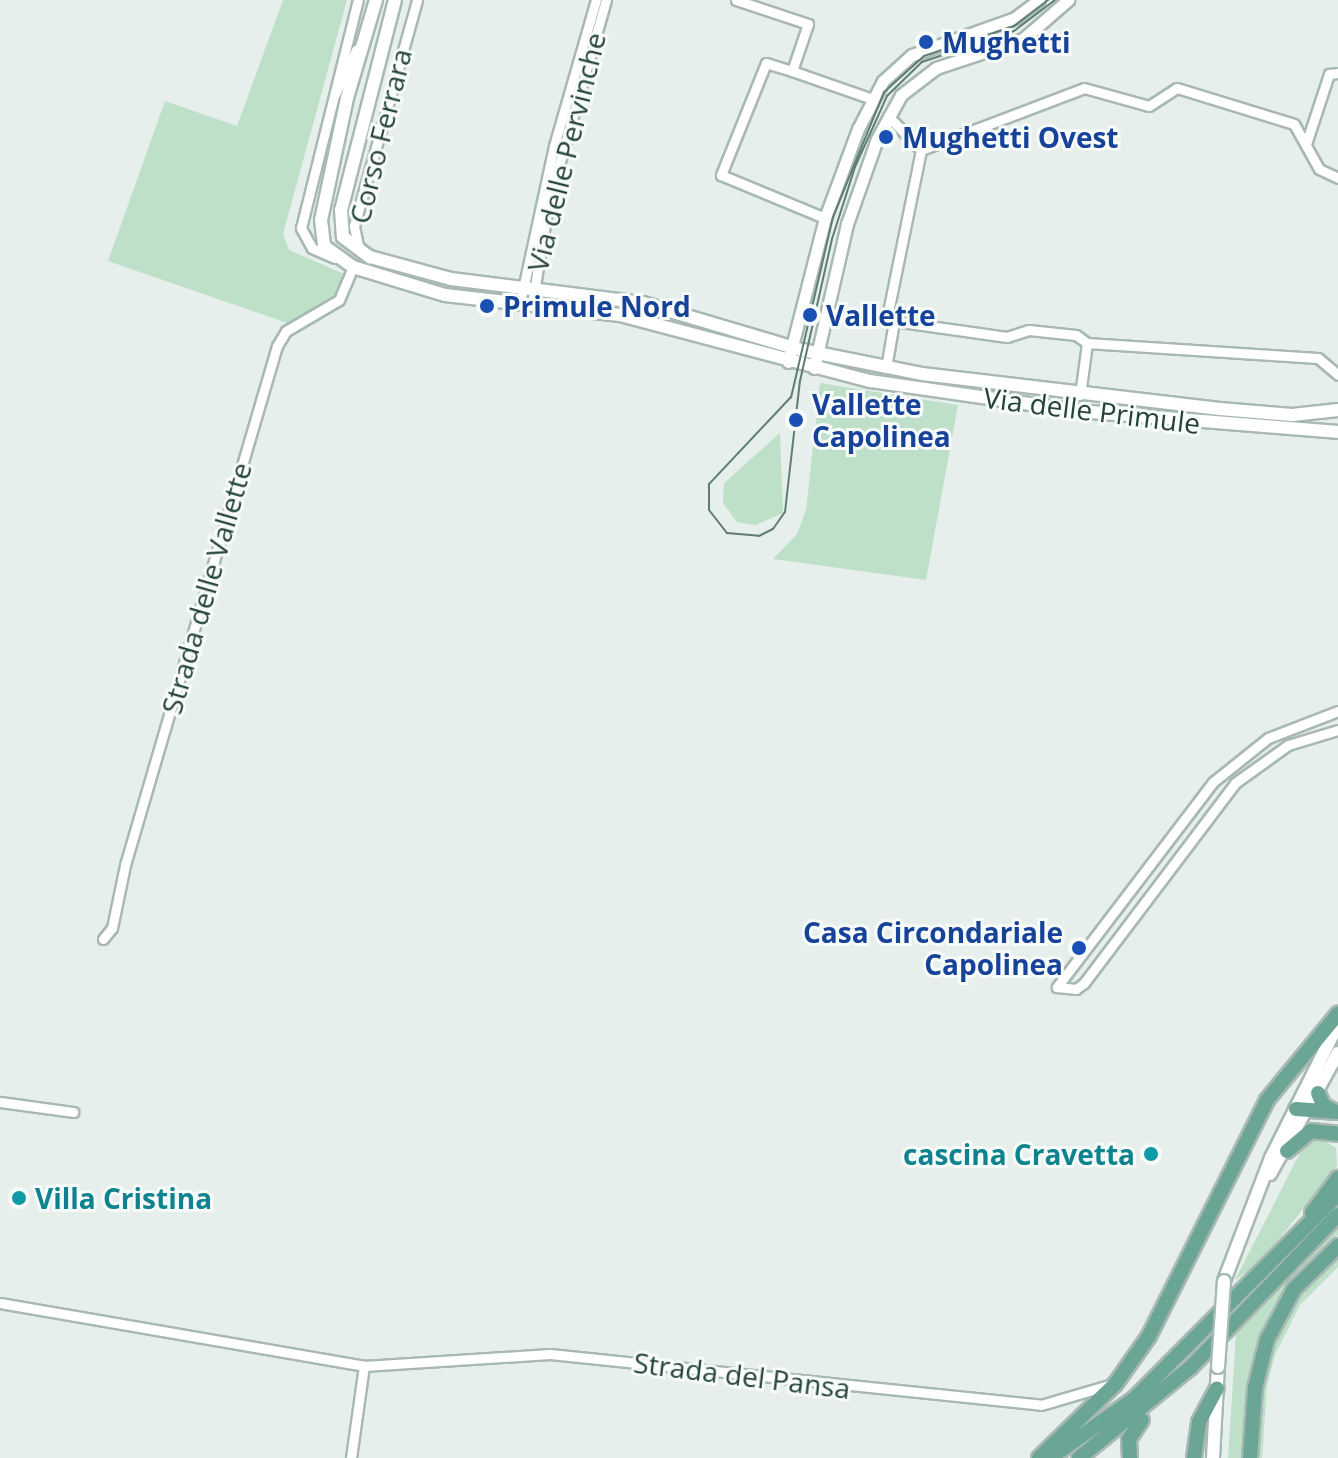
<!DOCTYPE html>
<html>
<head>
<meta charset="utf-8">
<style>
  body { margin:0 }
  #map { position:relative; width:1338px; height:1458px; overflow:hidden; background:#e6efeb; font-family:"Open Sans",sans-serif }
  div>[style] { position:absolute }
  .green>* { inset:0; background:#bfe0c8 }
  .roads { filter:drop-shadow(2px 0 #a8b8b2) drop-shadow(-2px 0 #a8b8b2) drop-shadow(0 2px #a8b8b2) drop-shadow(0 -2px #a8b8b2) }
  .minor>* { height:9px; margin:-4.5px; padding:0 4.5px; transform-origin:4.5px; border-radius:4.5px; background:#fff }
  .tertiary>* { height:11px; margin:-5.5px; padding:0 5.5px; transform-origin:5.5px; border-radius:5.5px; background:#fff }
  .secondary>* { height:12px; margin:-6px; padding:0 6px; transform-origin:6px; border-radius:6px; background:#fff }
  .primary>* { height:14px; margin:-7px; padding:0 7px; transform-origin:7px; border-radius:7px; background:#6aa596 }
  .tram>* { height:2px; margin:-1px; padding:0 1px; transform-origin:1px; border-radius:1px; background:#5f7d75 }
  .bridges { filter:drop-shadow(2px 0 #a4bbb3) drop-shadow(-2px 0 #a4bbb3) drop-shadow(0 2px #a4bbb3) drop-shadow(0 -2px #a4bbb3) }
  .secondary-bridge>* { height:12px; margin:-6px; padding:0 6px; transform-origin:6px; border-radius:6px; background:#fff }
  .dots>* { width:22px; height:22px; translate:-50% -50%; box-sizing:border-box; border:4px solid #f7fbf9; border-radius:50% }
  span { translate:-50% -50%; white-space:nowrap; text-align:center; line-height:1.15; -webkit-text-stroke:6px #f7fbf9; paint-order:stroke }
  .transit-label { font-size:28px; color:#164399; font-weight:700 }
  .left { translate:0 -50%; text-align:left }
  .right { translate:-100% -50%; text-align:right }
  .street-label { font-size:28px; color:#24423a }
  .culture-label { font-size:28px; color:#0d838f; font-weight:700 }
</style>
</head>
<body>
<div id="map">
  <div class="green">
    <div style="clip-path:polygon(283px 0,347px 0,283px 234px,289px 250px,344px 274px,345px 281px,328px 305px,287px 323px,108px 261px,165px 101px,237px 126px)"></div>
    <div style="clip-path:polygon(820px 383px,958px 405px,926px 580px,773px 559px,797px 534px,806px 510px)"></div>
    <div style="clip-path:polygon(780px 433px,783px 513px,756px 525px,737px 522px,723px 503px,724px 483px)"></div>
    <div style="clip-path:polygon(1321px 1138px,1336px 1148px,1337px 1166px,1261px 1262px,1235px 1280px,1303px 1147px)"></div>
    <div style="clip-path:polygon(1338px 1226px,1338px 1235px,1288px 1285px,1261px 1335px,1250px 1370px,1242px 1458px,1228px 1458px,1236px 1334px)"></div>
    <div style="clip-path:polygon(1333px 1259px,1338px 1259px,1338px 1267px,1300px 1305px,1275px 1355px,1267px 1386px,1262px 1458px,1258px 1458px,1262px 1387px,1273px 1345px,1292px 1306px)"></div>
  </div>
  <div class="roads">
    <div class="minor">
      <div style="left:736px;top:0;width:76px;rotate:18.4deg"></div>
      <div style="left:808px;top:24px;width:50px;rotate:108.8deg"></div>
      <div style="left:792px;top:71px;width:85px;rotate:19.3deg"></div>
      <div style="left:792px;top:71px;width:27px;rotate:-163deg"></div>
      <div style="left:766px;top:63px;width:121px;rotate:111.9deg"></div>
      <div style="left:721px;top:175px;width:113px;rotate:22.5deg"></div>
      <div style="left:335px;top:94px;width:49px;rotate:-64.5deg"></div>
      <div style="left:888px;top:116px;width:47px;rotate:45.9deg"></div>
      <div style="left:921px;top:150px;width:165px;rotate:101.5deg"></div>
      <div style="left:888px;top:312px;width:11px;rotate:56deg"></div>
      <div style="left:894px;top:321px;width:114px;rotate:8.1deg"></div>
      <div style="left:1007px;top:337px;width:23px;rotate:-18deg"></div>
      <div style="left:1029px;top:330px;width:47px;rotate:6.1deg"></div>
      <div style="left:1076px;top:335px;width:14px;rotate:36deg"></div>
      <div style="left:1087px;top:343px;width:231px;rotate:3.7deg"></div>
      <div style="left:1318px;top:358px;width:26px;rotate:40deg"></div>
      <div style="left:1306px;top:144px;width:74px;rotate:-71.8deg"></div>
      <div style="left:1329px;top:74px;width:9px;rotate:-6deg"></div>
      <div style="left:921px;top:150px;width:174px;rotate:-20.8deg"></div>
      <div style="left:1084px;top:88px;width:67px;rotate:15.5deg"></div>
      <div style="left:1149px;top:106px;width:33px;rotate:-33deg"></div>
      <div style="left:1177px;top:88px;width:122px;rotate:17.1deg"></div>
      <div style="left:1294px;top:124px;width:51px;rotate:60.9deg"></div>
      <div style="left:1319px;top:169px;width:21px;rotate:25deg"></div>
      <div style="left:359px;top:250px;width:25px;rotate:-102deg"></div>
      <div style="left:354px;top:226px;width:235px;rotate:-74.4deg"></div>
      <div style="left:335px;top:258px;width:25px;rotate:-157deg"></div>
      <div style="left:312px;top:248px;width:23px;rotate:-119deg"></div>
      <div style="left:301px;top:228px;width:235px;rotate:-76deg"></div>
      <div style="left:520px;top:303px;width:161px;rotate:-77.8deg"></div>
      <div style="left:554px;top:146px;width:152px;rotate:-74deg"></div>
      <div style="left:532px;top:304px;width:105px;rotate:-80.7deg"></div>
      <div style="left:549px;top:200px;width:208px;rotate:-74.1deg"></div>
      <div style="left:886px;top:368px;width:48px;rotate:-80.3deg"></div>
      <div style="left:1080px;top:395px;width:52px;rotate:-82.3deg"></div>
      <div style="left:1338px;top:711px;width:75px;rotate:158.9deg"></div>
      <div style="left:1268px;top:738px;width:70px;rotate:141.3deg"></div>
      <div style="left:1213px;top:782px;width:258px;rotate:127.3deg"></div>
      <div style="left:1057px;top:987px;width:19px;rotate:6deg"></div>
      <div style="left:1076px;top:989px;width:10px;rotate:-37deg"></div>
      <div style="left:1084px;top:983px;width:251px;rotate:-52.9deg"></div>
      <div style="left:1235px;top:783px;width:65px;rotate:-35.6deg"></div>
      <div style="left:1288px;top:745px;width:52px;rotate:-16.7deg"></div>
      <div style="left:103px;top:939px;width:14px;rotate:-51deg"></div>
      <div style="left:112px;top:928px;width:64px;rotate:-78.3deg"></div>
      <div style="left:125px;top:865px;width:541px;rotate:-73.68deg"></div>
      <div style="left:277px;top:346px;width:17px;rotate:-59deg"></div>
      <div style="left:286px;top:331px;width:61px;rotate:-30.3deg"></div>
      <div style="left:339px;top:300px;width:36px;rotate:-67deg"></div>
      <div style="left:0;top:1102px;width:74px;rotate:7.8deg"></div>
      <div style="left:0;top:1303px;width:369px;rotate:9.8deg"></div>
      <div style="left:364px;top:1366px;width:186px;rotate:-3.7deg"></div>
      <div style="left:550px;top:1354px;width:494px;rotate:5.9deg"></div>
      <div style="left:1041px;top:1405px;width:71px;rotate:-16.4deg"></div>
      <div style="left:351px;top:1458px;width:93px;rotate:-82deg"></div>
    </div>
    <div class="tertiary">
      <div style="left:788px;top:362px;width:149px;rotate:-75.6deg"></div>
      <div style="left:825px;top:218px;width:95px;rotate:-69.7deg"></div>
      <div style="left:858px;top:129px;width:54px;rotate:-62.5deg"></div>
      <div style="left:883px;top:81px;width:39px;rotate:-42deg"></div>
      <div style="left:912px;top:55px;width:109px;rotate:-19.8deg"></div>
      <div style="left:1015px;top:18px;width:30px;rotate:-37deg"></div>
      <div style="left:814px;top:368px;width:148px;rotate:-77.1deg"></div>
      <div style="left:847px;top:224px;width:90px;rotate:-70.6deg"></div>
      <div style="left:877px;top:139px;width:50px;rotate:-61.4deg"></div>
      <div style="left:901px;top:95px;width:44px;rotate:-37.6deg"></div>
      <div style="left:936px;top:68px;width:92px;rotate:-18.4deg"></div>
      <div style="left:1023px;top:39px;width:60px;rotate:-40.9deg"></div>
    </div>
    <div class="secondary">
      <div style="left:376px;top:0;width:102px;rotate:106.5deg"></div>
      <div style="left:347px;top:98px;width:125px;rotate:102deg"></div>
      <div style="left:321px;top:220px;width:26px;rotate:83deg"></div>
      <div style="left:324px;top:246px;width:36px;rotate:36deg"></div>
      <div style="left:353px;top:267px;width:96px;rotate:16.9deg"></div>
      <div style="left:445px;top:295px;width:176px;rotate:6.5deg"></div>
      <div style="left:620px;top:315px;width:259px;rotate:14.8deg"></div>
      <div style="left:870px;top:381px;width:210px;rotate:8.2deg"></div>
      <div style="left:1078px;top:411px;width:261px;rotate:4.6deg"></div>
      <div style="left:395px;top:0;width:217px;rotate:104.4deg"></div>
      <div style="left:341px;top:210px;width:27px;rotate:86deg"></div>
      <div style="left:343px;top:237px;width:34px;rotate:37deg"></div>
      <div style="left:370px;top:257px;width:84px;rotate:15.2deg"></div>
      <div style="left:451px;top:279px;width:193px;rotate:7.1deg"></div>
      <div style="left:643px;top:303px;width:166px;rotate:16.5deg"></div>
      <div style="left:802px;top:350px;width:122px;rotate:11.3deg"></div>
      <div style="left:922px;top:374px;width:300px;rotate:6.7deg"></div>
      <div style="left:1220px;top:409px;width:72px;rotate:4.8deg"></div>
      <div style="left:1292px;top:415px;width:46px;rotate:-6.2deg"></div>
      <div style="left:1270px;top:1174px;width:139px;rotate:-60.7deg"></div>
      <div style="left:1224px;top:1281px;width:132px;rotate:-69.1deg"></div>
      <div style="left:1271px;top:1158px;width:150px;rotate:-63.4deg"></div>
      <div style="left:1338px;top:1024px;width:7px;rotate:-172deg"></div>
      <div style="left:1213px;top:1458px;width:91px;rotate:-86.9deg"></div>
    </div>
    <div class="primary">
      <div style="left:1318px;top:1093px;width:13px;rotate:67deg"></div>
      <div style="left:1323px;top:1105px;width:13px;rotate:29deg"></div>
      <div style="left:1296px;top:1109px;width:42px;rotate:4.1deg"></div>
      <div style="left:1287px;top:1151px;width:31px;rotate:-40deg"></div>
      <div style="left:1311px;top:1131px;width:27px;rotate:6deg"></div>
      <div style="left:1312px;top:1213px;width:44px;rotate:-53.4deg"></div>
      <div style="left:1039px;top:1458px;width:107px;rotate:-44.2deg"></div>
      <div style="left:1116px;top:1383px;width:57px;rotate:-54.9deg"></div>
      <div style="left:1149px;top:1336px;width:264px;rotate:-63.4deg"></div>
      <div style="left:1267px;top:1100px;width:112px;rotate:-50.5deg"></div>
      <div style="left:1050px;top:1458px;width:103px;rotate:-35.1deg"></div>
      <div style="left:1134px;top:1399px;width:289px;rotate:-45.1deg"></div>
      <div style="left:1079px;top:1458px;width:144px;rotate:-39.1deg"></div>
      <div style="left:1191px;top:1367px;width:211px;rotate:-46deg"></div>
      <div style="left:1130px;top:1458px;width:19px;rotate:-93deg"></div>
      <div style="left:1129px;top:1439px;width:23px;rotate:-56deg"></div>
      <div style="left:1194px;top:1458px;width:36px;rotate:-82deg"></div>
      <div style="left:1199px;top:1422px;width:38px;rotate:-62deg"></div>
      <div style="left:1250px;top:1458px;width:70px;rotate:-85.9deg"></div>
      <div style="left:1255px;top:1388px;width:49px;rotate:-76deg"></div>
      <div style="left:1267px;top:1340px;width:58px;rotate:-62.1deg"></div>
      <div style="left:1294px;top:1289px;width:62px;rotate:-44.3deg"></div>
    </div>
  </div>
  <div class="tram">
    <div style="left:1048px;top:0;width:43px;rotate:142.6deg"></div>
    <div style="left:1014px;top:26px;width:95px;rotate:161.6deg"></div>
    <div style="left:924px;top:56px;width:54px;rotate:138deg"></div>
    <div style="left:884px;top:92px;width:135px;rotate:112.2deg"></div>
    <div style="left:833px;top:217px;width:185px;rotate:103.1deg"></div>
    <div style="left:791px;top:397px;width:120px;rotate:133.3deg"></div>
    <div style="left:709px;top:484px;width:26px;rotate:90deg"></div>
    <div style="left:709px;top:510px;width:29px;rotate:52deg"></div>
    <div style="left:727px;top:533px;width:32px;rotate:5deg"></div>
    <div style="left:759px;top:536px;width:16px;rotate:-27deg"></div>
    <div style="left:773px;top:529px;width:21px;rotate:-55deg"></div>
    <div style="left:785px;top:512px;width:132px;rotate:-83.5deg"></div>
    <div style="left:800px;top:381px;width:146px;rotate:-77.3deg"></div>
    <div style="left:832px;top:239px;width:76px;rotate:-72.3deg"></div>
    <div style="left:855px;top:167px;width:78px;rotate:-65.7deg"></div>
    <div style="left:887px;top:96px;width:49px;rotate:-44.2deg"></div>
    <div style="left:922px;top:62px;width:97px;rotate:-18.6deg"></div>
    <div style="left:1014px;top:31px;width:51px;rotate:-37.1deg"></div>
  </div>
  <div class="bridges">
    <div class="secondary-bridge">
      <div style="left:1218px;top:1367px;width:86px;rotate:-86deg"></div>
    </div>
  </div>
  <div class="dots">
    <div style="left:926px;top:42px;background:#1a4fb4"></div>
    <div style="left:886px;top:137px;background:#1a4fb4"></div>
    <div style="left:487px;top:306px;background:#1a4fb4"></div>
    <div style="left:810px;top:315px;background:#1a4fb4"></div>
    <div style="left:796px;top:420px;background:#1a4fb4"></div>
    <div style="left:1079px;top:948px;background:#1a4fb4"></div>
    <div style="left:1151px;top:1154px;background:#0f9aa8"></div>
    <div style="left:19px;top:1198px;background:#0f9aa8"></div>
  </div>
  <div class="transit-label">
    <span class="left" style="left:942px;top:42px">Mughetti</span>
    <span class="left" style="left:902px;top:137px">Mughetti Ovest</span>
    <span class="left" style="left:503px;top:306px">Primule Nord</span>
    <span class="left" style="left:826px;top:315px">Vallette</span>
    <span class="left" style="left:812px;top:420px">Vallette<br>Capolinea</span>
    <span class="right" style="left:1063px;top:948px">Casa Circondariale<br>Capolinea</span>
  </div>
  <div class="street-label">
    <span style="left:380px;top:136px;rotate:-76deg">Corso Ferrara</span>
    <span style="left:566px;top:152px;rotate:-76deg">Via delle Pervinche</span>
    <span style="left:1092px;top:410px;rotate:7deg">Via delle Primule</span>
    <span style="left:206px;top:588px;rotate:-74deg">Strada delle Vallette</span>
    <span style="left:742px;top:1375px;rotate:7deg">Strada del Pansa</span>
  </div>
  <div class="culture-label">
    <span class="right" style="left:1135px;top:1154px">cascina Cravetta</span>
    <span class="left" style="left:35px;top:1198px">Villa Cristina</span>
  </div>
</div>
</body>
</html>
